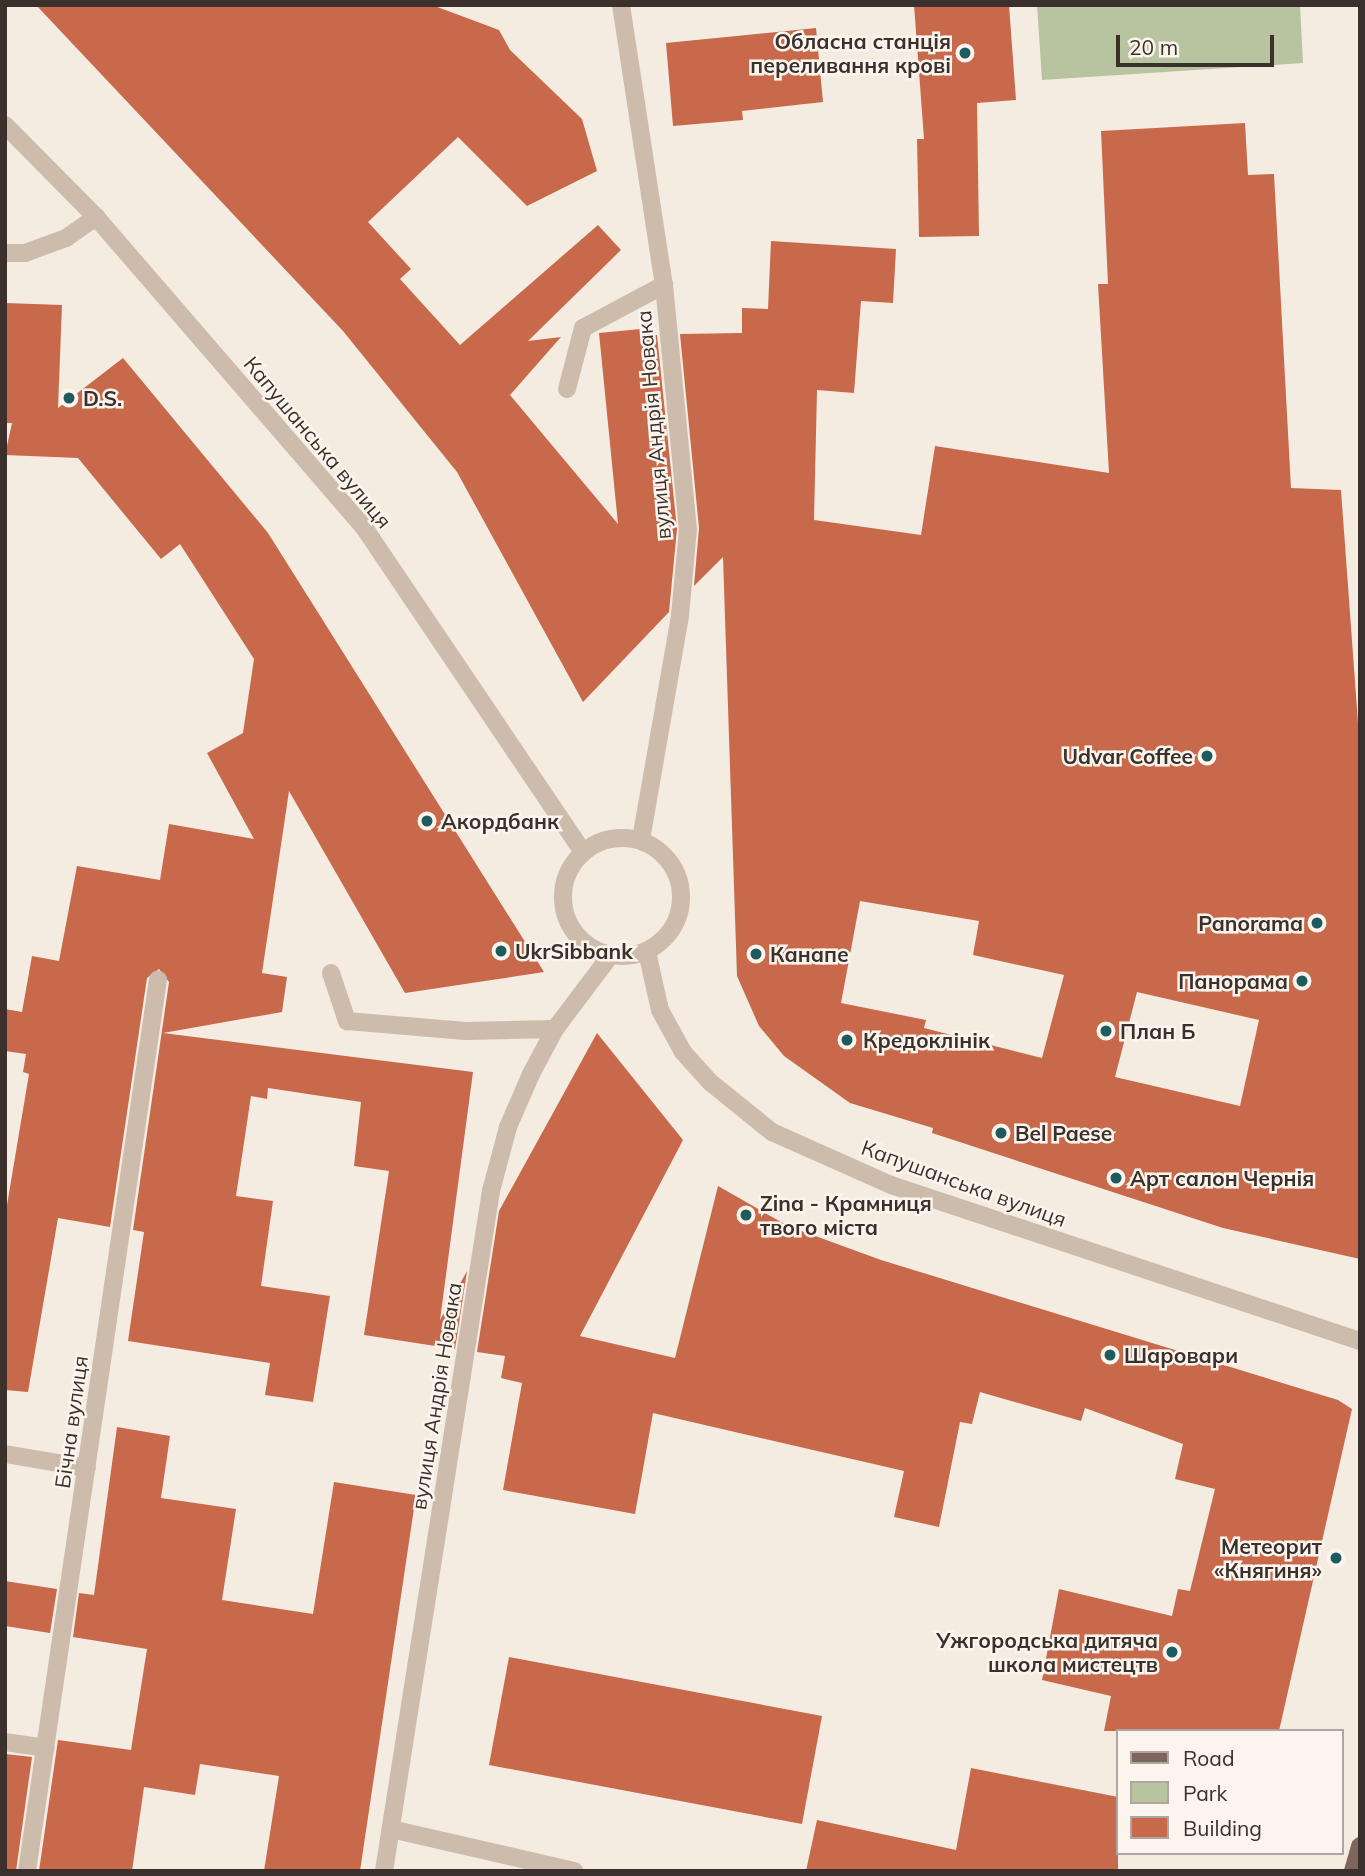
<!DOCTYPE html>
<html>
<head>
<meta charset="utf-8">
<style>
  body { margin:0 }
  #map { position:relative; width:1365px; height:1876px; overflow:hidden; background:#f4ebe1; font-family:Mulish,sans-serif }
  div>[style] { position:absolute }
  .green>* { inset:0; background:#b8c4a0 }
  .building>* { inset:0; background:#c8694b }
  .minor>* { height:18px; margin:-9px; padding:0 9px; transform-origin:9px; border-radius:9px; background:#cdbbac }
  .minor>.ring { margin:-9px; padding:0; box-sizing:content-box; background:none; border:18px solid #cdbbac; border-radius:50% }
  .major>* { height:18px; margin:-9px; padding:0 9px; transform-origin:9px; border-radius:9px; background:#7d675c }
  .dots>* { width:19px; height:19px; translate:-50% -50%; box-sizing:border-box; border:4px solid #fbf5ee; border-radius:50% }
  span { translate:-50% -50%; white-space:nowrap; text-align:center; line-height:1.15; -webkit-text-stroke:5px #fbf5ee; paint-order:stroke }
  .poi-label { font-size:21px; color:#3b302b; font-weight:700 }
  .right { translate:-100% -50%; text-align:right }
  .left { translate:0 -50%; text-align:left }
  .street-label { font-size:21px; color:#3b302b }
  .frame { position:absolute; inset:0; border:7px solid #3b302b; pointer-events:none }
  .legend { position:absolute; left:1116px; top:1729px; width:228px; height:126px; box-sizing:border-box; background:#fbf5ee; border:2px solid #aea6a0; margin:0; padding:9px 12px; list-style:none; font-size:21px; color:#3b302b }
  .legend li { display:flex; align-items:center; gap:14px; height:35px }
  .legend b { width:35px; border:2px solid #aea6a0 }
  .scale { position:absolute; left:1116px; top:35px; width:158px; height:32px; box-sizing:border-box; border:4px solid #3b302b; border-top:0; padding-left:9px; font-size:21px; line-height:24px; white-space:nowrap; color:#3b302b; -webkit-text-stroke:5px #fbf5ee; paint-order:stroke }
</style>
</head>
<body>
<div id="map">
  <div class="green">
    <div style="clip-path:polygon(1037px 5px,1300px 5px,1303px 63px,1042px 80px)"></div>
  </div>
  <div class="building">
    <div style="clip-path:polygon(36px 5px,432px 5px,499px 30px,510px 50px,582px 119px,597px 171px,527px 206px,458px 137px,368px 222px,411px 269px,400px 279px,460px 345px,598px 225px,621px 250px,528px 341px,561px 337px,510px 395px,618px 524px,599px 333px,651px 328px,652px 335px,657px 335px,677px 529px,669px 612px,583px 702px,457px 472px,343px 331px)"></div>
    <div style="clip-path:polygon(914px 5px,1009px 5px,1016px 100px,977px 103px,979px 236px,919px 237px,917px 139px,924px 139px)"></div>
    <div style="clip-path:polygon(816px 28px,823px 102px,742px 111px,743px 120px,673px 126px,666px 43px)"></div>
    <div style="clip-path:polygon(evenodd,1245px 123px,1248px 175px,1274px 174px,1291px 488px,1341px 490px,1360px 750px,1360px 1259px,1223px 1228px,932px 1133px,933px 1128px,850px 1103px,784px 1056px,759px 1026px,737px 976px,723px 557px,694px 586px,699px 528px,680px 334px,742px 333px,742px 308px,768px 309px,771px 241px,896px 249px,893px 303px,861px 301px,854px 393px,817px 390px,814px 520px,921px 535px,935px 446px,1109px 473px,1098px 284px,1108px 284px,1101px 131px,1245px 123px,860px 901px,979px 921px,973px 955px,1064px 975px,1042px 1058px,924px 1028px,926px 1020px,841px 1003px,860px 901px,1245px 123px,1137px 992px,1259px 1020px,1240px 1106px,1115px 1077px,1137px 992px)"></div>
    <div style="clip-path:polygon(5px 303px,62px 305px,58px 408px,123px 358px,268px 533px,544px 972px,405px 993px,289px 791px,262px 973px,287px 977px,282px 1012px,163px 1033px,473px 1072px,440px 1320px,467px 1271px,455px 1349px,364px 1335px,389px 1171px,354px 1166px,361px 1102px,268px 1088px,267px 1099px,251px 1096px,236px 1196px,273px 1201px,261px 1286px,330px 1296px,313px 1402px,265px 1395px,270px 1363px,128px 1341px,144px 1232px,133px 1230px,169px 982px,159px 969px,147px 978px,110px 1227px,58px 1218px,28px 1392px,5px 1390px,5px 1217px,29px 1074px,23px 1072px,26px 1054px,5px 1051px,5px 1009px,22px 1012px,32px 956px,59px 961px,77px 866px,160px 880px,169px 824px,254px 839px,207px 753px,243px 733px,254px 659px,180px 544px,161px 559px,78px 458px,5px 455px,12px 423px,5px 423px)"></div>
    <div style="clip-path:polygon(597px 1033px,683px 1140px,580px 1336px,675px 1358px,718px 1186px,788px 1226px,881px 1260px,1338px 1400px,1352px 1409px,1279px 1731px,1104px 1731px,1111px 1696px,1042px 1680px,1059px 1589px,1172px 1616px,1178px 1589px,1190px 1591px,1215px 1489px,1175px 1479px,1183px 1444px,1085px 1408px,1081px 1421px,980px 1392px,972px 1424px,960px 1422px,939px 1527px,894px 1517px,904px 1471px,653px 1413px,635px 1514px,503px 1490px,522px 1383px,501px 1378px,505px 1356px,477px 1352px,499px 1211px)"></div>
    <div style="clip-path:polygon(117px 1427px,170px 1436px,161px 1498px,236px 1509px,222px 1600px,313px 1614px,334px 1482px,416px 1495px,360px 1871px,264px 1871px,279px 1776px,200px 1764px,195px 1795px,144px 1787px,132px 1871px,39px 1871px,58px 1740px,131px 1750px,147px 1649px,73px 1637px,79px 1593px,94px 1595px)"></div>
    <div style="clip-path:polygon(5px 1581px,57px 1589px,50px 1633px,5px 1626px)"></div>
    <div style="clip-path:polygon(509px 1657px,822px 1716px,802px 1824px,489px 1765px)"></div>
    <div style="clip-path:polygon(5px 1754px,32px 1757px,16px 1871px,5px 1871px)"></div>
    <div style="clip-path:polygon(971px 1768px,1118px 1797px,1118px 1871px,806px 1871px,817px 1820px,956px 1850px)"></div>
  </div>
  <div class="minor">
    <div style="left:621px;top:5px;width:283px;rotate:81.3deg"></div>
    <div style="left:664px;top:285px;width:245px;rotate:84.4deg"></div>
    <div style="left:688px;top:529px;width:87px;rotate:95.3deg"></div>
    <div style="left:680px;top:616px;width:227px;rotate:99.9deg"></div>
    <div style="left:5px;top:125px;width:129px;rotate:45.3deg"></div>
    <div style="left:96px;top:217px;width:408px;rotate:49.2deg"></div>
    <div style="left:363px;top:526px;width:393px;rotate:56deg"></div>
    <div style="left:5px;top:253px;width:20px"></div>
    <div style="left:25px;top:253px;width:44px;rotate:-20.1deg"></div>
    <div style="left:66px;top:238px;width:37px;rotate:-35deg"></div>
    <div style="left:567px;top:389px;width:63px;rotate:-75.3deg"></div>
    <div style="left:583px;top:328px;width:92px;rotate:-28deg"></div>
    <div class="ring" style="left:563px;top:838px;width:100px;height:100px"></div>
    <div style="left:647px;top:952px;width:59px;rotate:77.4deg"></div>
    <div style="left:660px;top:1010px;width:48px;rotate:61.3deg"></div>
    <div style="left:683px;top:1052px;width:40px;rotate:48deg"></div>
    <div style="left:710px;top:1082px;width:80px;rotate:38.9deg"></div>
    <div style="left:772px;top:1132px;width:130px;rotate:24deg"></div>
    <div style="left:891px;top:1185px;width:494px;rotate:18.4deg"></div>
    <div style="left:331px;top:973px;width:51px;rotate:71.6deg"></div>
    <div style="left:347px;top:1021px;width:119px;rotate:4.8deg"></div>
    <div style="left:466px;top:1031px;width:89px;rotate:-1.3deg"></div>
    <div style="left:5px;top:1454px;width:83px;rotate:9.7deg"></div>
    <div style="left:5px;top:1742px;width:41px;rotate:8.3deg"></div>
    <div style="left:391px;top:1829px;width:188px;rotate:12.9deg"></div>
    <div style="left:27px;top:1871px;width:901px;rotate:-81.64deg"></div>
    <div style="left:384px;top:1871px;width:688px;rotate:-81.06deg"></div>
    <div style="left:491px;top:1191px;width:66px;rotate:-75.1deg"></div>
    <div style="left:508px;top:1127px;width:58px;rotate:-66.5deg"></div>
    <div style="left:531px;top:1074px;width:51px;rotate:-61.9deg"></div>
    <div style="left:555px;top:1029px;width:91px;rotate:-53deg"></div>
  </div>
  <div class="major">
    <div style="left:1353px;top:1871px;width:26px;rotate:-74deg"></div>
  </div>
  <div class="dots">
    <div style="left:965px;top:53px;background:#1f5a5e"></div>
    <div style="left:69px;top:398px;background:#1f5a5e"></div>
    <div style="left:1207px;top:756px;background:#1f5a5e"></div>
    <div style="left:427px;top:821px;background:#1f5a5e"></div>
    <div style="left:1317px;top:923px;background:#1f5a5e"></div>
    <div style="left:501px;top:951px;background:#1f5a5e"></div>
    <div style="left:756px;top:954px;background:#1f5a5e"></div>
    <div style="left:1302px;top:981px;background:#1f5a5e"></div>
    <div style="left:1106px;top:1031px;background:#1f5a5e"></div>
    <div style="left:847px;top:1040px;background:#1f5a5e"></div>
    <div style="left:1001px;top:1133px;background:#1f5a5e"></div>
    <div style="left:1116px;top:1178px;background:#1f5a5e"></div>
    <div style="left:746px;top:1215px;background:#1f5a5e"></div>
    <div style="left:1110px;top:1355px;background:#1f5a5e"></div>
    <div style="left:1336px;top:1558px;background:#1f5a5e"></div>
    <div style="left:1172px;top:1652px;background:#1f5a5e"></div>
  </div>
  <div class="poi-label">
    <span class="right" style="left:951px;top:53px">Обласна станція<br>переливання крові</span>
    <span class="left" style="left:83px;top:398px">D.S.</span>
    <span class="right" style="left:1193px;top:756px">Udvar Coffee</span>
    <span class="left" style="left:441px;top:821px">Акордбанк</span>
    <span class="right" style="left:1303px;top:923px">Panorama</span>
    <span class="left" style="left:515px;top:951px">UkrSibbank</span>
    <span class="left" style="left:770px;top:954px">Канапе</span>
    <span class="right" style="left:1288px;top:981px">Панорама</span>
    <span class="left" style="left:1120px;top:1031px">План Б</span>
    <span class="left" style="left:863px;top:1040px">Кредоклінік</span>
    <span class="left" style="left:1015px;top:1133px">Bel Paese</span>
    <span class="left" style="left:1130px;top:1178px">Арт салон Чернія</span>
    <span class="left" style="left:760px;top:1215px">Zina - Крамниця<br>твого міста</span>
    <span class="left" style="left:1124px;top:1355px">Шаровари</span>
    <span class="right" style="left:1322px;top:1558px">Метеорит<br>«Княгиня»</span>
    <span class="right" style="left:1158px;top:1652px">Ужгородська дитяча<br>школа мистецтв</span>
  </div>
  <div class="street-label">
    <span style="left:653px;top:425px;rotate:-95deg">вулиця Андрія Новака</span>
    <span style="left:318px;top:442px;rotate:50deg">Капушанська вулиця</span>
    <span style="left:964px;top:1183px;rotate:20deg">Капушанська вулиця</span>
    <span style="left:436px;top:1396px;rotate:-81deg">вулиця Андрія Новака</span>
    <span style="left:71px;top:1422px;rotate:-82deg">Бічна вулиця</span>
  </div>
  <div class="frame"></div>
  <ul class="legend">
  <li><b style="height:9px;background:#7d675c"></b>Road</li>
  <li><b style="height:19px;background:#b8c4a0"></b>Park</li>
  <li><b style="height:19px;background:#c8694b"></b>Building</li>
  </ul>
  <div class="scale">20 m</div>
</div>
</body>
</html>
